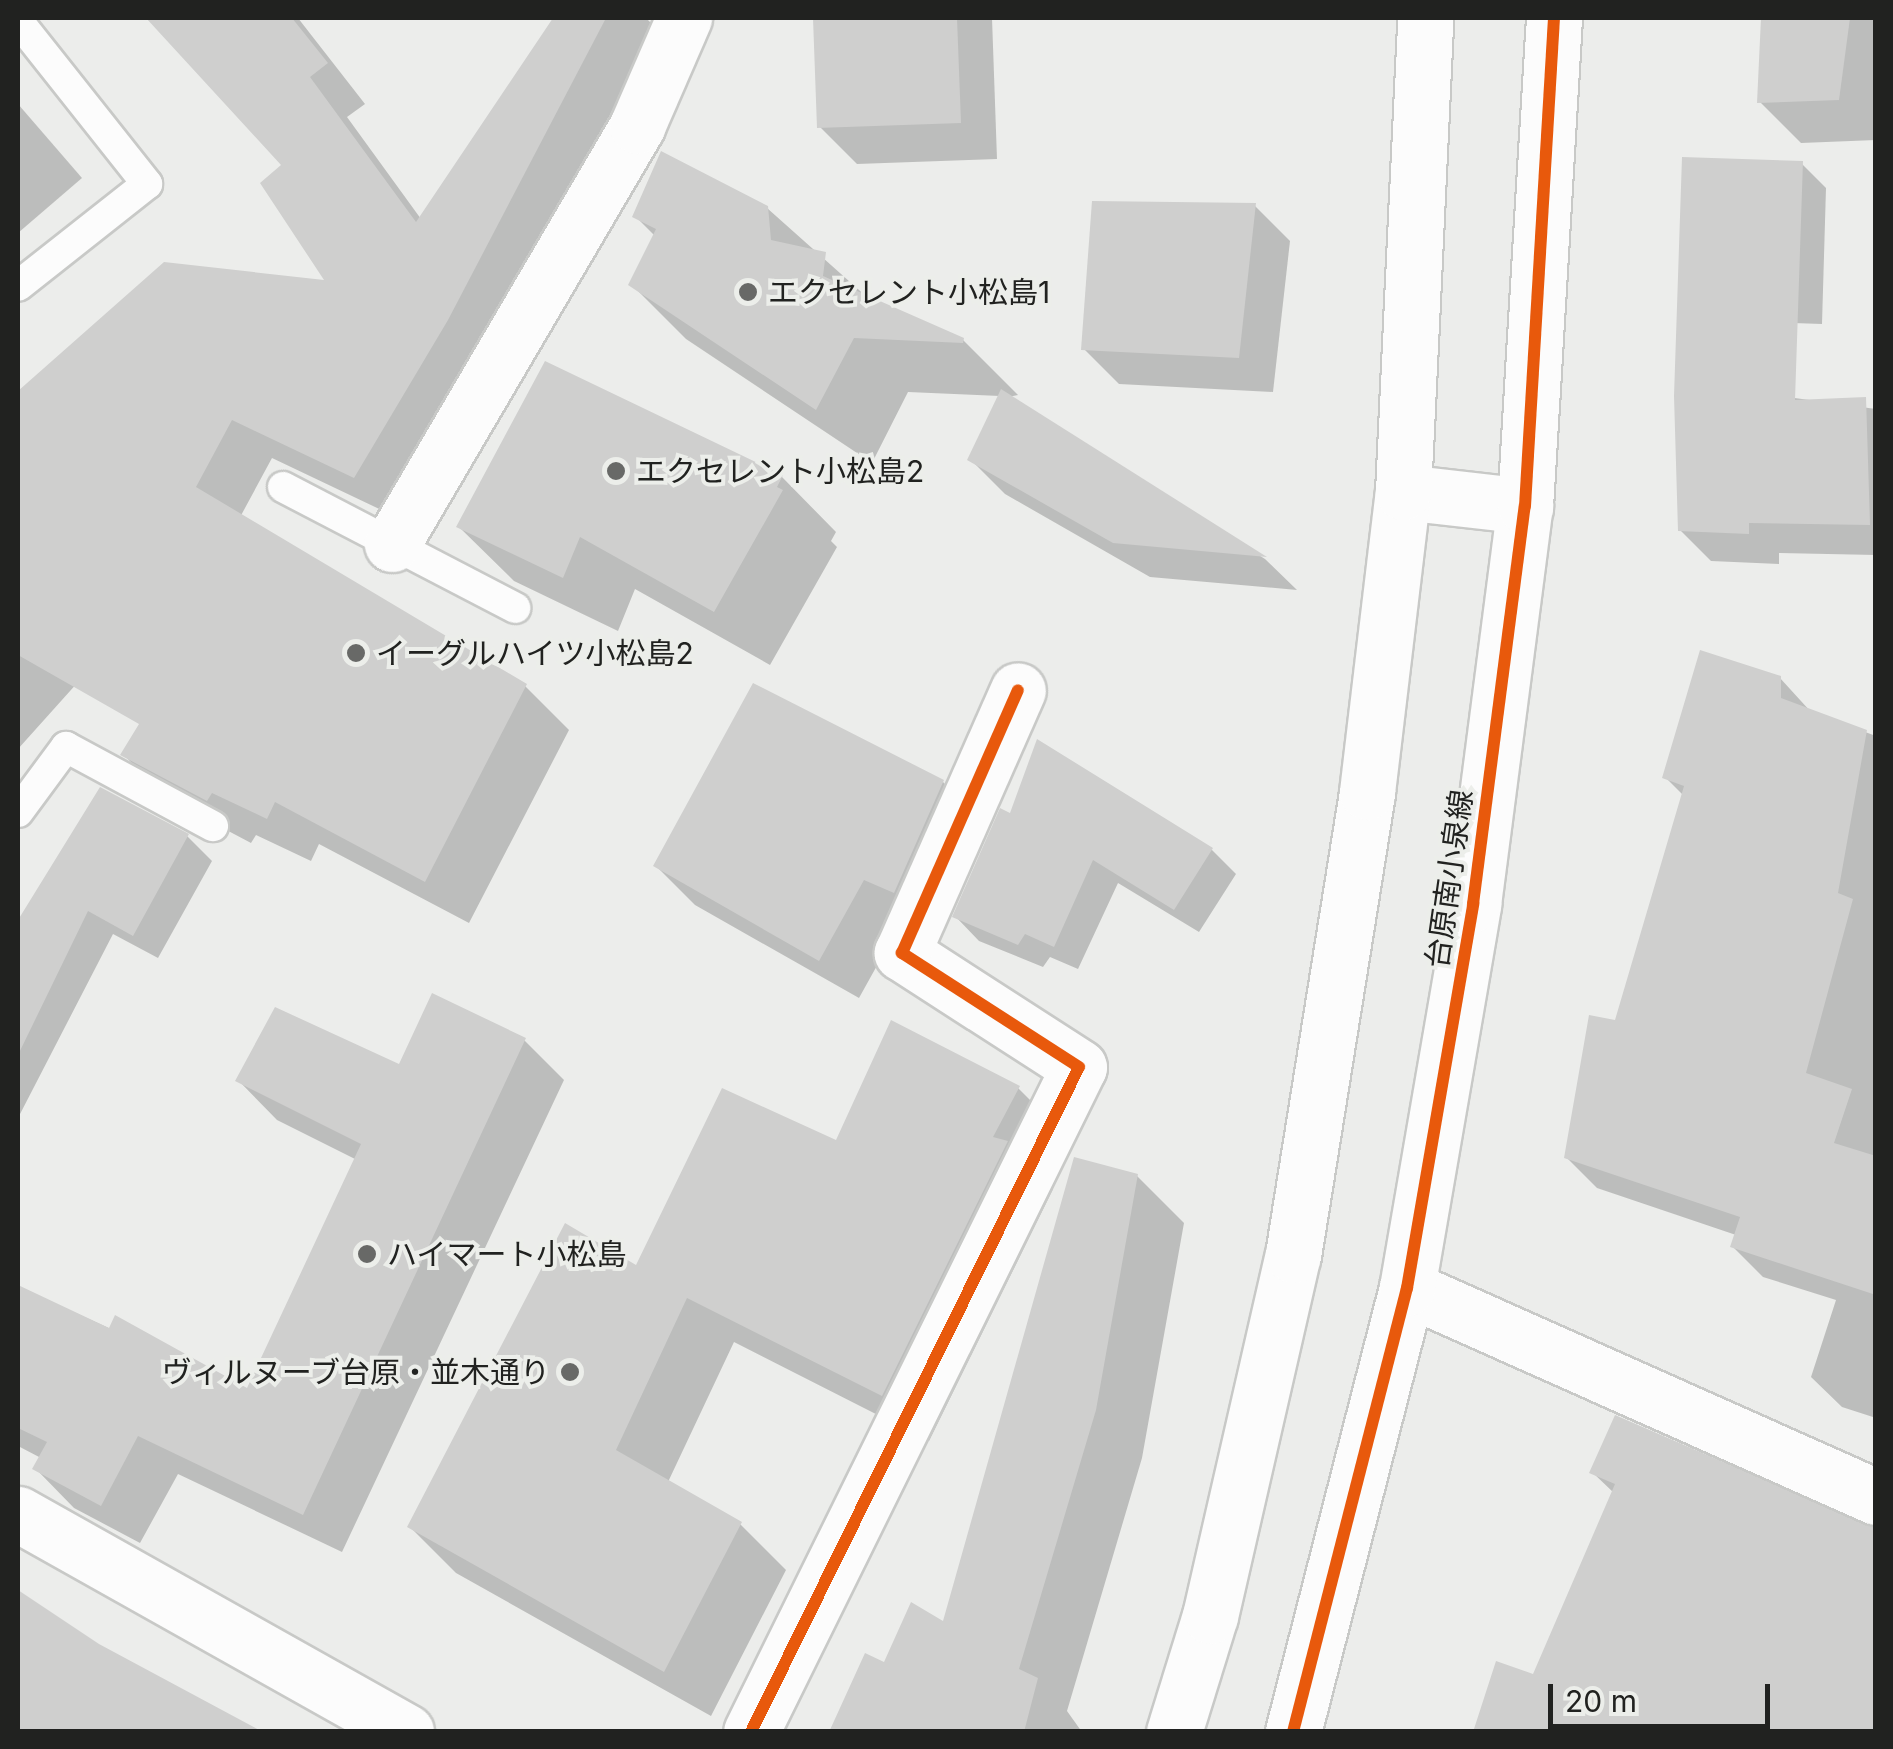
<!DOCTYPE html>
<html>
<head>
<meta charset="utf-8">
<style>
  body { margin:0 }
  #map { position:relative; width:1893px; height:1749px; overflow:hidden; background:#ecedeb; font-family:Inter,"Noto Sans JP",sans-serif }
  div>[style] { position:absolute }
  .shadow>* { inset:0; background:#0003 }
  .building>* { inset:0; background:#cfcfce }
  .roads { filter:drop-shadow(2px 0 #c8c9c7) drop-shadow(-2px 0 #c8c9c7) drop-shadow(0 2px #c8c9c7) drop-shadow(0 -2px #c8c9c7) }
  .service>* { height:30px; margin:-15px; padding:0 15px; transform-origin:15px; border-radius:15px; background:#fcfcfc }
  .minor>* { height:55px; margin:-27.5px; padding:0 27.5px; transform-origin:27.5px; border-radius:27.5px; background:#fcfcfc }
  .tertiary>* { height:55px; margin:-27.5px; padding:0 27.5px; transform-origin:27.5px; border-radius:27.5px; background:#fcfcfc }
  .cycleway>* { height:12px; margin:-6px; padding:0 6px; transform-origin:6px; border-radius:6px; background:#e8590c }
  .dots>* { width:28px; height:28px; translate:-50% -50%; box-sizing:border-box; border:5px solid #eceeea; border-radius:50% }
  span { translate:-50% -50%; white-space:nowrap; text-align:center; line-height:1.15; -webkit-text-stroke:8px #eceeea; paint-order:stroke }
  .poi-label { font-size:30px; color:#212220 }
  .left { translate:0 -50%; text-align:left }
  .right { translate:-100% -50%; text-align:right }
  .street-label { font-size:30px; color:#212220 }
  .frame { position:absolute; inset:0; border:20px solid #212220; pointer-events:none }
  .scale { position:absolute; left:1548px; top:1684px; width:222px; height:45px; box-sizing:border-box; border:5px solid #212220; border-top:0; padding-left:12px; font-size:30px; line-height:35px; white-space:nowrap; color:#212220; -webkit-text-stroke:8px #eceeea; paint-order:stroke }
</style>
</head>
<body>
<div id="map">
  <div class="shadow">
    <div style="clip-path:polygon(149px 18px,298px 18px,365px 104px,347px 117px,421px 219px,556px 18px,646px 18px,659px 31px,394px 516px,272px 458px,238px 521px,525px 686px,569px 730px,469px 923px,319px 844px,311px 861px,256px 835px,251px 843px,166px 798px,123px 754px,230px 582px,114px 642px,18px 749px,18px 396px,164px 265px,329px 283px,284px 165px)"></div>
    <div style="clip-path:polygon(816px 18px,992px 18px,997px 159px,857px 164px,820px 127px)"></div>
    <div style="clip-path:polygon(1764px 18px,1876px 18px,1876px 140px,1801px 143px,1760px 102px)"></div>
    <div style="clip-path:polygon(18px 104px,82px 178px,18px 233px)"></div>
    <div style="clip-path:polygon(1802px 164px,1826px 188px,1822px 324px,1705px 320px)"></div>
    <div style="clip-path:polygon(1255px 206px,1290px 241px,1273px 392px,1119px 384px,1084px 349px)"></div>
    <div style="clip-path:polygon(767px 208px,868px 298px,963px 340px,1018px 395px,1008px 397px,1265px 559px,1297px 590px,1150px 577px,1005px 494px,970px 459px,1000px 396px,908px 392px,872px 463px,686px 339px,631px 284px,655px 236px,635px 216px)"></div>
    <div style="clip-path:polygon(1676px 382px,1876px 409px,1876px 555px,1779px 553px,1779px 564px,1711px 561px,1680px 530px)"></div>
    <div style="clip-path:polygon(782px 477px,836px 532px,831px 541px,837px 547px,770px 665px,635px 589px,618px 631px,514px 581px,459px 527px)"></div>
    <div style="clip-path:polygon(1780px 678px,1811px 712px,1876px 736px,1876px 1418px,1842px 1407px,1811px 1377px,1836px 1300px,1763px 1277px,1732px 1246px,1736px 1235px,1597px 1188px,1566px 1157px,1616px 1022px,1684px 796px,1665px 777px)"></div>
    <div style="clip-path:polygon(943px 782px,982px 821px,904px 917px,859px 998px,695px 905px,656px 866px)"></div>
    <div style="clip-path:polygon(101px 790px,187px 836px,212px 861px,158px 958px,113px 934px,18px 1118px,18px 925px)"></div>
    <div style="clip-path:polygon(1001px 812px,1212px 850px,1236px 874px,1199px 932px,1118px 883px,1078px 969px,1050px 957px,1043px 967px,979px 941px,955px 916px)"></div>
    <div style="clip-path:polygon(524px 1040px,564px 1080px,342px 1552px,178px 1474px,140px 1543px,74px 1508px,35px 1468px,41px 1458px,18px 1446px,18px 1287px,248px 1391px,357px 1160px,277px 1120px,238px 1080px,400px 1067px)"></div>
    <div style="clip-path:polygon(1018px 1088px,1065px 1135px,1042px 1178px,1053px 1189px,929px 1441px,734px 1342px,668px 1482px,740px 1524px,786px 1570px,711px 1716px,456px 1573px,410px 1527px,637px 1268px)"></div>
    <div style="clip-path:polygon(1137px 1176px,1184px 1223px,1142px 1458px,1067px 1711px,1082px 1732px,835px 1732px,886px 1666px,944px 1625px)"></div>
    <div style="clip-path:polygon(1592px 1472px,1876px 1527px,1876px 1732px,1535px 1677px,1614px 1493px)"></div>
    <div style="clip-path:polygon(18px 1595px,98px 1646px,257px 1732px,18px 1732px)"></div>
  </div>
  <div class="building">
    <div style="clip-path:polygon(146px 18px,292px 18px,328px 63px,310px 77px,416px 222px,553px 18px,606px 18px,448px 320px,354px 478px,232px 420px,196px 487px,527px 684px,425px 882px,275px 802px,267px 819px,212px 793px,207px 801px,120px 755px,139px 724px,18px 655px,18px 391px,164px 262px,324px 280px,260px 183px,281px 165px)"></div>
    <div style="clip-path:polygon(813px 18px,957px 18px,961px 123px,817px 128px)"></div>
    <div style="clip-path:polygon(1761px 18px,1850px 18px,1839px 100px,1757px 103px)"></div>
    <div style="clip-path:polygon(661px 151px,768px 206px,771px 240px,826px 252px,823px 276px,964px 338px,963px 343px,854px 338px,816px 410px,628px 285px,656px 229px,632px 217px)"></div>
    <div style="clip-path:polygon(1682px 157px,1803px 161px,1795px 400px,1866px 397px,1870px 525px,1749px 523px,1749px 534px,1678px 531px,1674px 396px)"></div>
    <div style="clip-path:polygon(1092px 201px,1256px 203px,1239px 358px,1081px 350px)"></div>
    <div style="clip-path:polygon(545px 361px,783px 475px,777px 487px,783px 490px,714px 612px,580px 537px,563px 578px,456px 527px)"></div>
    <div style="clip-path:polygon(1001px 389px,1267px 557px,1113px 543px,967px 460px)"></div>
    <div style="clip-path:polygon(1700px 650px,1781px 676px,1781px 698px,1867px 730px,1838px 893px,1853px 899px,1806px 1073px,1852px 1089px,1834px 1143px,1876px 1156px,1876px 1295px,1730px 1247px,1740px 1217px,1564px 1158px,1589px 1015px,1615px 1020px,1684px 786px,1662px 778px)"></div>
    <div style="clip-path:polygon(753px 683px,944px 780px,894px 893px,864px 880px,819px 961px,653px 866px)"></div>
    <div style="clip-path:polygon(1037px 739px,1213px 848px,1174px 910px,1093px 860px,1054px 947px,1025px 934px,1018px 945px,952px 917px,1000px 808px,1010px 813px)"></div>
    <div style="clip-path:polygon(100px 787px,189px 834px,133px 936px,88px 911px,18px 1055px,18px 920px)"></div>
    <div style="clip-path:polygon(432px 993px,526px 1038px,303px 1515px,138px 1436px,101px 1506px,32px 1469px,47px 1442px,18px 1428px,18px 1285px,109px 1328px,115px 1315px,247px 1388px,361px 1144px,235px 1081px,275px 1007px,399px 1064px)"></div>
    <div style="clip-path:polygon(891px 1020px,1020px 1086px,993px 1137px,1008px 1141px,882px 1396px,687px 1298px,616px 1450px,742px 1522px,664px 1672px,407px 1527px,565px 1223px,636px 1265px,722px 1088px,836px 1140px)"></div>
    <div style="clip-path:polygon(1074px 1157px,1138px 1174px,1096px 1410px,1019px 1669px,1038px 1678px,1024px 1732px,829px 1732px,865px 1653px,884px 1662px,911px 1602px,943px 1621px)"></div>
    <div style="clip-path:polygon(1615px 1415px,1876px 1528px,1876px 1732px,1473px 1732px,1496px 1661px,1533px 1674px,1615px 1484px,1589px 1473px)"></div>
    <div style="clip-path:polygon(18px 1590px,99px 1644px,263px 1732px,18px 1732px)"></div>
  </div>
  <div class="roads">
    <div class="service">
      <div style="left:18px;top:21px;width:208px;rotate:51.6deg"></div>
      <div style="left:147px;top:184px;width:164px;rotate:141.7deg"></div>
      <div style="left:283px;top:487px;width:262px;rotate:27.5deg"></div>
      <div style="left:18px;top:812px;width:81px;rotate:-53.6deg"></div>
      <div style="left:66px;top:747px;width:167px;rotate:28.3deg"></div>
    </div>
    <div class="minor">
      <div style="left:392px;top:544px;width:485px;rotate:-59.6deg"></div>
      <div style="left:637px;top:126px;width:118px;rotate:-66.5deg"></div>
      <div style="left:1407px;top:1288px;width:513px;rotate:24.02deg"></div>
      <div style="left:18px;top:1514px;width:445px;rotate:29.3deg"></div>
      <div style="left:751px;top:1732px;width:741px;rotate:-63.75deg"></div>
      <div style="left:1079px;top:1067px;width:211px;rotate:-147.2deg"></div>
      <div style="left:902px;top:953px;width:287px;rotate:-66.2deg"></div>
    </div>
    <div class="tertiary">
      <div style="left:1403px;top:492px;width:123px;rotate:6.5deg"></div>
      <div style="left:1174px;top:1732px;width:121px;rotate:-72.8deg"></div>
      <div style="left:1210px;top:1616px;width:370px;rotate:-77.1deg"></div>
      <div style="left:1293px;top:1255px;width:469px;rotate:-80.9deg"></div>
      <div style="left:1367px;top:792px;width:302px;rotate:-83.2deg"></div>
      <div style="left:1403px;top:492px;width:475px;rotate:-87.3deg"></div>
      <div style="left:1293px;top:1732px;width:458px;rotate:-75.6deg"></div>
      <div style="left:1407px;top:1288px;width:390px;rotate:-80.2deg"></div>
      <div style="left:1473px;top:904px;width:401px;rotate:-82.6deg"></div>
      <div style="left:1525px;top:506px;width:489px;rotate:-86.6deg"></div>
    </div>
  </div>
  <div class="cycleway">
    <div style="left:751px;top:1732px;width:741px;rotate:-63.75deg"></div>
    <div style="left:1079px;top:1067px;width:211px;rotate:-147.2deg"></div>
    <div style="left:902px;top:953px;width:287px;rotate:-66.2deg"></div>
    <div style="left:1293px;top:1732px;width:458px;rotate:-75.6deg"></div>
    <div style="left:1407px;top:1288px;width:390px;rotate:-80.2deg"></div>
    <div style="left:1473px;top:904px;width:401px;rotate:-82.6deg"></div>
    <div style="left:1525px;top:506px;width:489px;rotate:-86.6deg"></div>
  </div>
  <div class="dots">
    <div style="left:748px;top:292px;background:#686967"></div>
    <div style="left:616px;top:471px;background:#686967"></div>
    <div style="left:356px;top:653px;background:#686967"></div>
    <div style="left:367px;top:1254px;background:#686967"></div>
    <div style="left:570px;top:1372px;background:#686967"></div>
  </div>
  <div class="poi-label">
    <span class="left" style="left:768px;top:292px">エクセレント小松島1</span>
    <span class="left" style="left:636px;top:471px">エクセレント小松島2</span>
    <span class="left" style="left:376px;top:653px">イーグルハイツ小松島2</span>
    <span class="left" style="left:387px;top:1254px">ハイマート小松島</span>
    <span class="right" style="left:550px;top:1372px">ヴィルヌーブ台原・並木通り</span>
  </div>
  <div class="street-label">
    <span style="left:1449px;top:879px;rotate:-82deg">台原南小泉線</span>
  </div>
  <div class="frame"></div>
  <div class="scale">20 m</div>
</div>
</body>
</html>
